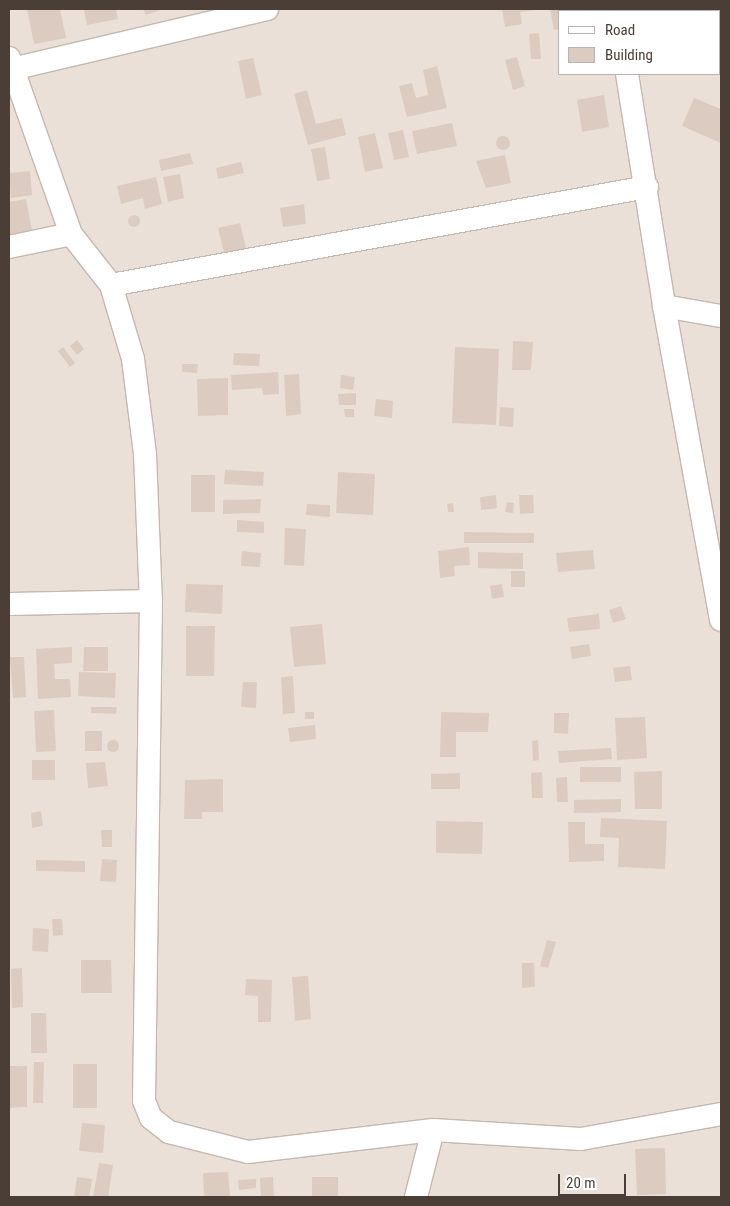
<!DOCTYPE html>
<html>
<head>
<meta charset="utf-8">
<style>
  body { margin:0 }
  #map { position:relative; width:730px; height:1206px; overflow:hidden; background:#f6efea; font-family:"Roboto Condensed",sans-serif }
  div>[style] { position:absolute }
  .residential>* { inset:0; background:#eae0d7 }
  .building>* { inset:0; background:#dccbc1 }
  .round { border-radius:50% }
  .roads { filter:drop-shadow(1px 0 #c5b7ae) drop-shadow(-1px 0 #c5b7ae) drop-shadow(0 1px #c5b7ae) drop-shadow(0 -1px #c5b7ae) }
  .minor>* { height:22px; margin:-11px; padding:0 11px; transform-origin:11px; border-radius:11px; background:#fff }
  span { translate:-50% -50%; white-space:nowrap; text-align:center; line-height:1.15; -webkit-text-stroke:4px #fff; paint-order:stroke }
  .frame { position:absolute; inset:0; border:10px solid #4b3e37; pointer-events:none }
  .legend { position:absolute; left:558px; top:10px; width:162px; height:65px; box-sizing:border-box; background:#fff; border:1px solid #b7b2af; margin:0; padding:6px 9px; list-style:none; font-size:15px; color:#4b3e37 }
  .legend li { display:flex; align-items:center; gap:10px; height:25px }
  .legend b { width:25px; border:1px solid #b7b2af }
  .scale { position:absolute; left:558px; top:1174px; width:68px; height:22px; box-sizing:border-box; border:2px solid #4b3e37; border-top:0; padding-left:6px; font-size:15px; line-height:18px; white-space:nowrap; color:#4b3e37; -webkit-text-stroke:4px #fff; paint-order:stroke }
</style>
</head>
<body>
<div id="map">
  <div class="residential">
    <div style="clip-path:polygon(evenodd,9px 9px,721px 9px,721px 1197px,9px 1197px,9px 9px,559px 11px,719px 11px,719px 74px,559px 74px,559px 11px)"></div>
  </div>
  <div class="building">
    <div style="clip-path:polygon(27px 9px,60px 9px,66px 38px,34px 44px)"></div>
    <div style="clip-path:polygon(84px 9px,116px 9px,118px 19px,87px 25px)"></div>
    <div style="clip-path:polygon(143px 9px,163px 9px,146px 15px)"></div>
    <div style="clip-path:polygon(502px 9px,535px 9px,535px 10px,520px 12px,522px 24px,505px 27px)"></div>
    <div style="clip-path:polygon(550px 9px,570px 9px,571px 11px,559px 11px,559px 29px,554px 30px)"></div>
    <div style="clip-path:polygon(539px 33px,541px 59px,531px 59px,529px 34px)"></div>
    <div style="clip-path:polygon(517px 57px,525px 86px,513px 90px,505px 60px)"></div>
    <div style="clip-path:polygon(253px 58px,262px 95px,246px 99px,238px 61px)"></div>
    <div style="clip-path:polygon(437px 66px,447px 108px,407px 117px,399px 86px,412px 83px,416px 98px,428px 95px,423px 70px)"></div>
    <div style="clip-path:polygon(307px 90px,316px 124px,342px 118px,346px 135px,308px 145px,294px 94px)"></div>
    <div style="clip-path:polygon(604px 95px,609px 127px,582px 132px,577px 100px)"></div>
    <div style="clip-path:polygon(694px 98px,721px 109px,721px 143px,682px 126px)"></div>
    <div style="clip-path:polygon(452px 123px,457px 146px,417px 154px,412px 131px)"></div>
    <div style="clip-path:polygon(403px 130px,409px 157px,394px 160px,388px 133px)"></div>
    <div style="clip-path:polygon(375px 133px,383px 168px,365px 172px,358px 137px)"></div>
    <div class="round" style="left:496px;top:136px;width:14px;height:14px"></div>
    <div style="clip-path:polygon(325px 147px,330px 179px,317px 181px,311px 149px)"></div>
    <div style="clip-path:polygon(190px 153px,193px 164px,161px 171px,159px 160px)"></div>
    <div style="clip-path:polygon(505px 155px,511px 183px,486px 188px,476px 161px)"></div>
    <div style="clip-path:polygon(241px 162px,244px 173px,218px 179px,216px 168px)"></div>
    <div style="clip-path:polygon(30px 171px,32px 195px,11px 198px,9px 173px)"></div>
    <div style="clip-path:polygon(180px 174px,184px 198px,168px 202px,163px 177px)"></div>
    <div style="clip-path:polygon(156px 177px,162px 204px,145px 209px,143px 198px,121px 204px,117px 186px)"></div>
    <div style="clip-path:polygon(26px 199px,32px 230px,9px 235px,9px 202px)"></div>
    <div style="clip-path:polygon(304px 204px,306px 224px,283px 227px,280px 208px)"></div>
    <div class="round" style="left:128px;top:215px;width:12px;height:12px"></div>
    <div style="clip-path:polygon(240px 223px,246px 248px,224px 253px,218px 228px)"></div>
    <div style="clip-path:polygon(77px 340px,84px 349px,77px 355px,70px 346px)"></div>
    <div style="clip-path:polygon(513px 341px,533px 342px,531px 370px,512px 370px)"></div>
    <div style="clip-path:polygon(63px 347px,75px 363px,70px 367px,58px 351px)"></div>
    <div style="clip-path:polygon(455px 347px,499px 349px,496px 425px,452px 423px)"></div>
    <div style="clip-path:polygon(234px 353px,260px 354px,259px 366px,233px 365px)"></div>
    <div style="clip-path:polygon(182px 364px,198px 364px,197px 373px,182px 372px)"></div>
    <div style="clip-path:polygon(278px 372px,279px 394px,263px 395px,262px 388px,232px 390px,231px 375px)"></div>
    <div style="clip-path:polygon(299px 374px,301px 414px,286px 416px,284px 375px)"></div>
    <div style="clip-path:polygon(341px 375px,355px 377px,353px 390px,340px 388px)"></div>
    <div style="clip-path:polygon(228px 378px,228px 415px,198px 416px,197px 379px)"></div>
    <div style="clip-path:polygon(356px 393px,356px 405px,339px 405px,338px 394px)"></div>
    <div style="clip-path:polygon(376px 399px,393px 401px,392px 418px,374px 416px)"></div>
    <div style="clip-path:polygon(500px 407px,514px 408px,513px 427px,499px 426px)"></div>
    <div style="clip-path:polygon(344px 409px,354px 409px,354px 417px,345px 417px)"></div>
    <div style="clip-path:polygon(225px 470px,264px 472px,263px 486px,224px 484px)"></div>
    <div style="clip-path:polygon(338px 472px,375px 474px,373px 515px,336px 513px)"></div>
    <div style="clip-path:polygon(191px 475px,215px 475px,215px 512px,191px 512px)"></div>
    <div style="clip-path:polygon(496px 495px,497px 508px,481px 510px,480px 497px)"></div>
    <div style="clip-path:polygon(519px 495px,533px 495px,534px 513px,520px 514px)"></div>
    <div style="clip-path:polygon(261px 499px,260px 513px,223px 514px,223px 500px)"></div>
    <div style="clip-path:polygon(507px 502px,514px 503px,513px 513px,505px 512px)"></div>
    <div style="clip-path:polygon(453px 503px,454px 512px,448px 512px,447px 504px)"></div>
    <div style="clip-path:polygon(307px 504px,330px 505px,330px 517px,306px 515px)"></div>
    <div style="clip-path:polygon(237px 520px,264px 522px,264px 533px,237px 532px)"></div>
    <div style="clip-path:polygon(285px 528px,306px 529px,304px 566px,284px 565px)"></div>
    <div style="clip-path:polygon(464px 532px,534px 533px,534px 543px,464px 543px)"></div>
    <div style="clip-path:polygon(469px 547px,470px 565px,454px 566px,455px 576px,440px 578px,438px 551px)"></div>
    <div style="clip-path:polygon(593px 550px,595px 569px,558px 572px,556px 553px)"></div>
    <div style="clip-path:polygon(242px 551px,261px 553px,260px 567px,241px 566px)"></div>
    <div style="clip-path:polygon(478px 552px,523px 553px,523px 569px,478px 568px)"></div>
    <div style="clip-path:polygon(511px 571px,525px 571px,525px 587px,511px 587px)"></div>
    <div style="clip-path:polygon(186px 584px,223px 585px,222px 614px,185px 612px)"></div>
    <div style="clip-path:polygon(502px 584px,504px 597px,492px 599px,490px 586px)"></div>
    <div style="clip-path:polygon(621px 606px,626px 619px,613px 623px,609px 610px)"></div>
    <div style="clip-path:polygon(599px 614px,600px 629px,569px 632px,567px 618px)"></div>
    <div style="clip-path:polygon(322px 624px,326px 664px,294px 667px,290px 627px)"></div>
    <div style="clip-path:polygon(186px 626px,215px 626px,214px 676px,186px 676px)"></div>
    <div style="clip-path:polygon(589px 644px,591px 656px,572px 659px,570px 647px)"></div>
    <div style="clip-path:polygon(72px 647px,72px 663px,54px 664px,55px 679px,70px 679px,71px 697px,38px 699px,36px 649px)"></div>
    <div style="clip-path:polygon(84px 647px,108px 647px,108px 671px,83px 671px)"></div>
    <div style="clip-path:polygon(10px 657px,24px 657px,26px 697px,13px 698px)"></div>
    <div style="clip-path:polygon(630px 666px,632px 680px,615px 682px,613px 668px)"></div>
    <div style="clip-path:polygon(79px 672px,116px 673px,115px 698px,78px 696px)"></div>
    <div style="clip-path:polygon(293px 676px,295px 713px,283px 714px,281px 677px)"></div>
    <div style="clip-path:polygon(243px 682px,257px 682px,256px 708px,241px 707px)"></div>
    <div style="clip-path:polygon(91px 707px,117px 707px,116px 714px,91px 713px)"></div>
    <div style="clip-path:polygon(54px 710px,56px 751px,36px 752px,34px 711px)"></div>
    <div style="clip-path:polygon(305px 712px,314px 712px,314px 719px,305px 719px)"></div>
    <div style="clip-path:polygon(441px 712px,489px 713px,488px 732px,456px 732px,456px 757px,440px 757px)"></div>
    <div style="clip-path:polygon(554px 713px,569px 713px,568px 734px,554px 733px)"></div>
    <div style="clip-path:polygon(645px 717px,647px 758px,617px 760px,615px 718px)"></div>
    <div style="clip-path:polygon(315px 725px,316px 739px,290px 742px,288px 728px)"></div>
    <div style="clip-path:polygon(85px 731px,102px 731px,102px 751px,85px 751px)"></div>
    <div class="round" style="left:107px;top:740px;width:12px;height:12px"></div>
    <div style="clip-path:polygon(538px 740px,539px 760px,533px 761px,532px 741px)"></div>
    <div style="clip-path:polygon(611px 748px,612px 759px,559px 763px,558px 751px)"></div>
    <div style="clip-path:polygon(32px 760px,55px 760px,55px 780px,32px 780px)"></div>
    <div style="clip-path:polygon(105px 762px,108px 786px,88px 788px,86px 763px)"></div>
    <div style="clip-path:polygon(580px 767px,621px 767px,621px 782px,580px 782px)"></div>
    <div style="clip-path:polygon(662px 771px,662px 809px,635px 809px,634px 772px)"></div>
    <div style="clip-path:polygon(542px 772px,543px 798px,532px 798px,531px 773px)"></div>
    <div style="clip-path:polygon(460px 773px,460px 789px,431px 789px,431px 774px)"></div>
    <div style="clip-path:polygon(567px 777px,568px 802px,557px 802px,556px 778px)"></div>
    <div style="clip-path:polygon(223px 779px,223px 812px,202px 812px,202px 819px,184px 819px,185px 780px)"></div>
    <div style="clip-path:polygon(621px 799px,621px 812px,574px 813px,574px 800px)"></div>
    <div style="clip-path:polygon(41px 811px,43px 826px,32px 828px,31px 813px)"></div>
    <div style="clip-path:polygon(601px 818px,667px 821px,665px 869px,618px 867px,619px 838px,600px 837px)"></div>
    <div style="clip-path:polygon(436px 821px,483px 822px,482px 854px,436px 853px)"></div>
    <div style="clip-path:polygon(568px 822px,585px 822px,585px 844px,604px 844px,604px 861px,569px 862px)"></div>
    <div style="clip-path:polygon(101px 830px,112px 830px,112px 847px,102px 847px)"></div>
    <div style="clip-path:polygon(102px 859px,117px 860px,116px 882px,100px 881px)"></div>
    <div style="clip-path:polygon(36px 860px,85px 861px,85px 872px,36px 871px)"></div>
    <div style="clip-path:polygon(52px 919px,62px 919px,63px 935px,53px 936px)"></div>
    <div style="clip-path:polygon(33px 928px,49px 929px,48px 952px,32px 951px)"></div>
    <div style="clip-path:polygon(547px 940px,556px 942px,548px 968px,540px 966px)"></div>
    <div style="clip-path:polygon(81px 960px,111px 960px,112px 993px,81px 993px)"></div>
    <div style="clip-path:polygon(522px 963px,534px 963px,535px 987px,522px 988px)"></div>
    <div style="clip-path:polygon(22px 968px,23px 1007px,12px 1008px,11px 969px)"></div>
    <div style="clip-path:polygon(308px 976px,311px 1019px,295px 1021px,292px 977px)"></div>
    <div style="clip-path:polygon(246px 979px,272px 980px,271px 1022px,258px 1022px,258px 996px,245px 995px)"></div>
    <div style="clip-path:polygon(31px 1013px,46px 1013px,47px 1053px,31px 1053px)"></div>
    <div style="clip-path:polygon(34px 1062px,44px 1062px,43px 1103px,33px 1103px)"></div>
    <div style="clip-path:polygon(73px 1064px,97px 1064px,97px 1108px,73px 1108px)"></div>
    <div style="clip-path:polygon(9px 1066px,27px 1066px,27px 1107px,9px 1108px)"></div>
    <div style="clip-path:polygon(82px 1123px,105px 1125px,103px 1153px,79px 1151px)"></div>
    <div style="clip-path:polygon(665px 1148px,666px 1194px,637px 1195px,635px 1149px)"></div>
    <div style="clip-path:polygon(99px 1163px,113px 1165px,108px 1197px,93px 1197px)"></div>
    <div style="clip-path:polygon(228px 1172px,230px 1197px,204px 1197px,203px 1173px)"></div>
    <div style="clip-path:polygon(77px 1177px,92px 1179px,89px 1197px,74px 1197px)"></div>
    <div style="clip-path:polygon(273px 1177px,274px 1197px,261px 1197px,260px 1178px)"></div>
    <div style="clip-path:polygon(312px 1177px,338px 1177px,338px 1197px,312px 1197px)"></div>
    <div style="clip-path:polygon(256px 1179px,256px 1188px,239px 1190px,238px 1180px)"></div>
  </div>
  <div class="roads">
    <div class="minor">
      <div style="left:615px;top:9px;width:2px;rotate:63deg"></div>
      <div style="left:9px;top:58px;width:187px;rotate:70.6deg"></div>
      <div style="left:71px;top:234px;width:65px;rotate:51.9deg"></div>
      <div style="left:111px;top:285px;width:77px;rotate:73.4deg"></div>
      <div style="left:133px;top:359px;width:96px;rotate:82.8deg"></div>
      <div style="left:145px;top:454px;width:147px;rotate:87.7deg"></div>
      <div style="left:151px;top:601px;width:500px;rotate:90.8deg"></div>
      <div style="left:144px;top:1101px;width:18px;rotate:68deg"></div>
      <div style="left:151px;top:1118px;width:23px;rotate:38deg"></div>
      <div style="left:169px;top:1132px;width:81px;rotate:14.2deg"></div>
      <div style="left:248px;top:1152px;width:186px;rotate:-6.8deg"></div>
      <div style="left:433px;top:1130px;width:148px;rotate:3.5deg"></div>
      <div style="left:581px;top:1139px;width:142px;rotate:-10.1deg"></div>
      <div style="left:12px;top:69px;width:262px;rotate:-13.2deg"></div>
      <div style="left:627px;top:74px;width:235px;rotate:80.9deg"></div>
      <div style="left:664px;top:306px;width:319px;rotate:79.7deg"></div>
      <div style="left:9px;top:247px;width:63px;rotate:-11.8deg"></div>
      <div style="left:111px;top:285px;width:545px;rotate:-10.36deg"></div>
      <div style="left:664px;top:306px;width:58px;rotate:10deg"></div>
      <div style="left:9px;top:604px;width:142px;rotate:-1.2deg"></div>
      <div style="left:416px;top:1197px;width:69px;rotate:-75.8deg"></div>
    </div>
  </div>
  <div class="frame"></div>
  <ul class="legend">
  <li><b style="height:6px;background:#fff"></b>Road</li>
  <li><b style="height:14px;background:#dccbc1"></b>Building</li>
  </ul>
  <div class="scale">20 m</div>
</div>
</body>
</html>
